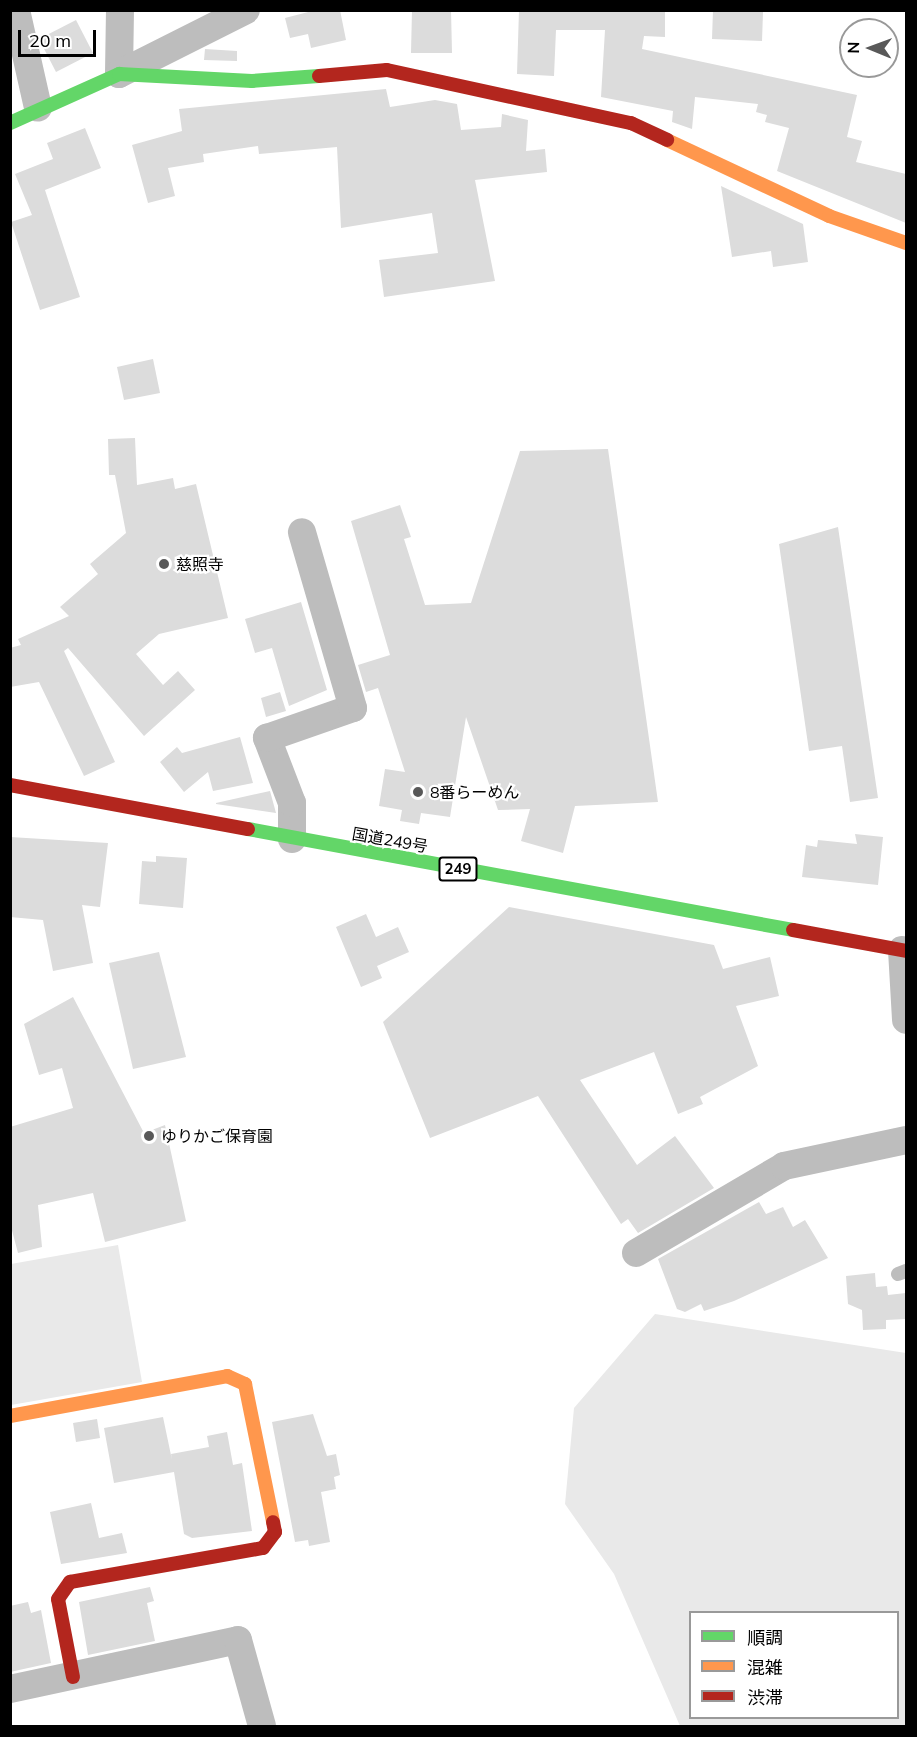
<!DOCTYPE html>
<html>
<head>
<meta charset="utf-8">
<style>
  body { margin:0 }
  #map { position:relative; width:917px; height:1737px; overflow:hidden; background:#fff; font-family:Mulish,"Noto Sans JP",sans-serif }
  div>[style] { position:absolute }
  .green>* { inset:0; background:#e9e9e9 }
  .building>* { inset:0; background:#dcdcdc }
  .lane>* { height:14px; margin:-7px; padding:0 7px; transform-origin:7px; border-radius:7px; background:#bdbdbd }
  .street>* { height:28px; margin:-14px; padding:0 14px; transform-origin:14px; border-radius:14px; background:#bdbdbd }
  .fast>* { height:14px; margin:-7px; padding:0 7px; transform-origin:7px; border-radius:7px; background:#63d668 }
  .slow>* { height:14px; margin:-7px; padding:0 7px; transform-origin:7px; border-radius:7px; background:#ff974d }
  .jam>* { height:14px; margin:-7px; padding:0 7px; transform-origin:7px; border-radius:7px; background:#b3261e }
  .dots>* { width:16px; height:16px; translate:-50% -50%; box-sizing:border-box; border:3px solid #fff; border-radius:50% }
  span { translate:-50% -50%; white-space:nowrap; text-align:center; line-height:1.15; -webkit-text-stroke:4.5px #fff; paint-order:stroke }
  .shield-label span { padding:2px 4px; background:#fff; border:2px solid; border-radius:4px; -webkit-text-stroke-width:0 }
  .shield-label { font-size:15px; color:#000; font-weight:700 }
  .poi-label { font-size:16px; color:#000 }
  .left { translate:0 -50%; text-align:left }
  .street-label { font-size:16px; color:#000 }
  .frame { position:absolute; inset:0; border:12px solid #000; pointer-events:none }
  .legend { position:absolute; left:689px; top:1611px; width:210px; height:108px; box-sizing:border-box; background:#fff; border:2px solid #999; margin:0; padding:8px 10px; list-style:none; font-size:18px; color:#000 }
  .legend li { display:flex; align-items:center; gap:12px; height:30px }
  .legend b { width:30px; border:2px solid #999 }
  .north { position:absolute; left:839px; top:18px; width:60px; height:60px; box-sizing:border-box; background:#fff; border:2px solid #999; border-radius:50%; rotate:271deg; font-size:16px; font-weight:700; line-height:24px; text-align:center; color:#000 }
  .north::after { content:''; display:block; margin:auto; width:21px; height:27px; background:#595959; clip-path:polygon(50% 0,100% 100%,50% 72%,0 100%) }
  .scale { position:absolute; left:18px; top:30px; width:78px; height:27px; box-sizing:border-box; border:3px solid #000; border-top:0; padding-left:8px; font-size:18px; line-height:21px; white-space:nowrap; color:#000; -webkit-text-stroke:4px #fff; paint-order:stroke }
</style>
</head>
<body>
<div id="map">
  <div class="green">
    <div style="clip-path:polygon(118px 1245px,142px 1382px,11px 1405px,11px 1264px)"></div>
    <div style="clip-path:polygon(evenodd,655px 1314px,906px 1353px,906px 1726px,680px 1726px,614px 1574px,565px 1504px,574px 1408px,655px 1314px,690px 1612px,898px 1612px,898px 1718px,690px 1718px,690px 1612px)"></div>
  </div>
  <div class="building">
    <div style="clip-path:polygon(316px 10px,340px 10px,346px 40px,311px 48px,308px 34px,290px 38px,285px 18px)"></div>
    <div style="clip-path:polygon(412px 10px,451px 10px,452px 53px,411px 53px)"></div>
    <div style="clip-path:polygon(519px 10px,665px 10px,665px 37px,644px 36px,642px 49px,857px 95px,847px 137px,862px 141px,856px 162px,906px 174px,906px 223px,777px 171px,789px 128px,765px 122px,767px 115px,756px 112px,758px 104px,695px 97px,692px 129px,672px 122px,673px 111px,601px 97px,605px 30px,556px 30px,554px 76px,517px 74px)"></div>
    <div style="clip-path:polygon(713px 10px,763px 12px,762px 41px,712px 39px)"></div>
    <div style="clip-path:polygon(76px 20px,93px 53px,56px 72px,39px 39px)"></div>
    <div style="clip-path:polygon(205px 49px,237px 51px,237px 61px,204px 60px)"></div>
    <div style="clip-path:polygon(386px 89px,390px 107px,435px 100px,457px 104px,461px 130px,501px 127px,502px 114px,528px 120px,526px 151px,545px 149px,547px 172px,475px 180px,495px 281px,384px 297px,379px 260px,438px 253px,432px 213px,341px 228px,337px 147px,259px 154px,258px 146px,203px 154px,204px 162px,168px 168px,175px 196px,148px 203px,132px 145px,182px 131px,179px 109px)"></div>
    <div style="clip-path:polygon(85px 128px,101px 168px,45px 190px,80px 297px,40px 310px,11px 222px,32px 215px,15px 174px,53px 159px,47px 143px)"></div>
    <div style="clip-path:polygon(721px 186px,803px 224px,808px 262px,773px 267px,771px 251px,732px 257px)"></div>
    <div style="clip-path:polygon(153px 359px,160px 393px,124px 400px,117px 367px)"></div>
    <div style="clip-path:polygon(135px 438px,137px 485px,173px 478px,175px 489px,196px 484px,228px 618px,159px 634px,136px 654px,163px 685px,178px 671px,195px 690px,144px 736px,68px 648px,64px 651px,115px 762px,84px 776px,39px 682px,10px 687px,10px 648px,21px 645px,18px 639px,69px 616px,60px 607px,98px 574px,90px 564px,126px 533px,115px 475px,109px 475px,108px 439px)"></div>
    <div style="clip-path:polygon(608px 449px,658px 802px,575px 806px,563px 853px,521px 841px,530px 809px,498px 810px,466px 717px,450px 817px,421px 813px,419px 824px,400px 821px,402px 810px,379px 806px,385px 769px,405px 772px,378px 688px,366px 692px,358px 665px,390px 655px,351px 521px,400px 505px,411px 537px,404px 539px,425px 605px,471px 603px,520px 451px)"></div>
    <div style="clip-path:polygon(838px 527px,878px 798px,850px 802px,842px 746px,809px 751px,779px 544px)"></div>
    <div style="clip-path:polygon(301px 602px,327px 690px,289px 706px,272px 648px,255px 653px,245px 619px)"></div>
    <div style="clip-path:polygon(280px 692px,286px 711px,266px 717px,261px 698px)"></div>
    <div style="clip-path:polygon(240px 737px,253px 783px,213px 791px,208px 772px,184px 792px,160px 762px,177px 747px,182px 753px)"></div>
    <div style="clip-path:polygon(270px 791px,276px 813px,216px 804px,216px 803px)"></div>
    <div style="clip-path:polygon(855px 834px,883px 837px,878px 885px,802px 877px,806px 845px,817px 847px,818px 840px,857px 844px)"></div>
    <div style="clip-path:polygon(10px 837px,108px 843px,100px 907px,82px 905px,93px 963px,53px 971px,43px 920px,10px 917px)"></div>
    <div style="clip-path:polygon(156px 856px,187px 858px,183px 908px,139px 904px,142px 861px,156px 862px)"></div>
    <div style="clip-path:polygon(509px 907px,714px 945px,723px 969px,770px 957px,779px 996px,736px 1006px,758px 1066px,700px 1097px,703px 1104px,678px 1114px,654px 1052px,580px 1080px,637px 1165px,675px 1136px,714px 1188px,638px 1233px,628px 1219px,621px 1224px,538px 1096px,430px 1138px,383px 1022px)"></div>
    <div style="clip-path:polygon(366px 914px,376px 937px,398px 927px,409px 952px,377px 966px,382px 978px,361px 987px,336px 927px)"></div>
    <div style="clip-path:polygon(159px 952px,186px 1057px,133px 1069px,109px 963px)"></div>
    <div style="clip-path:polygon(73px 997px,144px 1133px,165px 1125px,186px 1221px,105px 1242px,93px 1193px,38px 1205px,42px 1247px,18px 1253px,10px 1223px,10px 1127px,73px 1108px,62px 1068px,39px 1075px,24px 1024px)"></div>
    <div style="clip-path:polygon(759px 1202px,766px 1214px,783px 1207px,793px 1227px,805px 1220px,828px 1258px,734px 1301px,704px 1311px,701px 1304px,685px 1312px,677px 1309px,658px 1259px)"></div>
    <div style="clip-path:polygon(875px 1273px,876px 1287px,887px 1286px,888px 1295px,906px 1293px,906px 1319px,886px 1320px,886px 1329px,863px 1330px,862px 1310px,848px 1304px,846px 1276px)"></div>
    <div style="clip-path:polygon(313px 1414px,327px 1456px,336px 1454px,340px 1475px,334px 1477px,336px 1489px,321px 1492px,330px 1542px,309px 1546px,308px 1540px,295px 1542px,272px 1422px)"></div>
    <div style="clip-path:polygon(163px 1417px,172px 1460px,171px 1454px,209px 1447px,207px 1436px,227px 1432px,233px 1465px,242px 1463px,252px 1531px,192px 1538px,184px 1534px,174px 1472px,114px 1483px,104px 1428px)"></div>
    <div style="clip-path:polygon(97px 1419px,100px 1438px,76px 1442px,73px 1423px)"></div>
    <div style="clip-path:polygon(91px 1503px,99px 1538px,122px 1533px,127px 1553px,61px 1564px,50px 1512px)"></div>
    <div style="clip-path:polygon(150px 1587px,154px 1601px,147px 1603px,155px 1641px,88px 1655px,79px 1602px)"></div>
    <div style="clip-path:polygon(28px 1602px,31px 1613px,41px 1610px,51px 1663px,10px 1672px,10px 1606px)"></div>
  </div>
  <div class="lane">
    <div style="left:898px;top:1274px;width:9px;rotate:-21deg"></div>
  </div>
  <div class="street">
    <div style="left:16px;top:10px;width:100px;rotate:77.3deg"></div>
    <div style="left:120px;top:10px;width:64px;rotate:90.9deg"></div>
    <div style="left:119px;top:74px;width:142px;rotate:-26.7deg"></div>
    <div style="left:292px;top:839px;width:36px;rotate:-90deg"></div>
    <div style="left:292px;top:803px;width:70px;rotate:-111deg"></div>
    <div style="left:267px;top:738px;width:91px;rotate:-19.2deg"></div>
    <div style="left:353px;top:708px;width:183px;rotate:-106.2deg"></div>
    <div style="left:902px;top:950px;width:70px;rotate:86.7deg"></div>
    <div style="left:636px;top:1253px;width:172px;rotate:-30.4deg"></div>
    <div style="left:784px;top:1166px;width:125px;rotate:-12deg"></div>
    <div style="left:10px;top:1689px;width:233px;rotate:-12.1deg"></div>
    <div style="left:238px;top:1640px;width:89px;rotate:74.4deg"></div>
  </div>
  <div class="fast">
    <div style="left:10px;top:123px;width:120px;rotate:-24.2deg"></div>
    <div style="left:119px;top:74px;width:133px;rotate:3deg"></div>
    <div style="left:252px;top:81px;width:67px;rotate:-4.3deg"></div>
    <div style="left:248px;top:829px;width:554px;rotate:10.5deg"></div>
  </div>
  <div class="slow">
    <div style="left:667px;top:140px;width:179px;rotate:25.1deg"></div>
    <div style="left:829px;top:216px;width:82px;rotate:19.3deg"></div>
    <div style="left:10px;top:1416px;width:221px;rotate:-10.4deg"></div>
    <div style="left:227px;top:1376px;width:20px;rotate:24deg"></div>
    <div style="left:245px;top:1384px;width:141px;rotate:78.5deg"></div>
  </div>
  <div class="jam">
    <div style="left:319px;top:76px;width:68px;rotate:-5deg"></div>
    <div style="left:387px;top:70px;width:250px;rotate:12.3deg"></div>
    <div style="left:631px;top:123px;width:40px;rotate:25deg"></div>
    <div style="left:10px;top:785px;width:242px;rotate:10.5deg"></div>
    <div style="left:793px;top:930px;width:115px;rotate:10.5deg"></div>
    <div style="left:73px;top:1677px;width:79px;rotate:-100.9deg"></div>
    <div style="left:58px;top:1599px;width:21px;rotate:-55deg"></div>
    <div style="left:70px;top:1582px;width:196px;rotate:-10deg"></div>
    <div style="left:263px;top:1548px;width:20px;rotate:-53deg"></div>
    <div style="left:275px;top:1532px;width:10px;rotate:-101deg"></div>
  </div>
  <div class="dots">
    <div style="left:164px;top:564px;background:#595959"></div>
    <div style="left:418px;top:792px;background:#595959"></div>
    <div style="left:149px;top:1136px;background:#595959"></div>
  </div>
  <div class="shield-label">
    <span style="left:458px;top:869px">249</span>
  </div>
  <div class="poi-label">
    <span class="left" style="left:176px;top:564px">慈照寺</span>
    <span class="left" style="left:430px;top:792px">8番らーめん</span>
    <span class="left" style="left:161px;top:1136px">ゆりかご保育園</span>
  </div>
  <div class="street-label">
    <span style="left:390px;top:840px;rotate:10deg">国道249号</span>
  </div>
  <div class="frame"></div>
  <ul class="legend">
  <li><b style="height:8px;background:#63d668"></b>順調</li>
  <li><b style="height:8px;background:#ff974d"></b>混雑</li>
  <li><b style="height:8px;background:#b3261e"></b>渋滞</li>
  </ul>
  <div class="north">N</div>
  <div class="scale">20 m</div>
</div>
</body>
</html>
